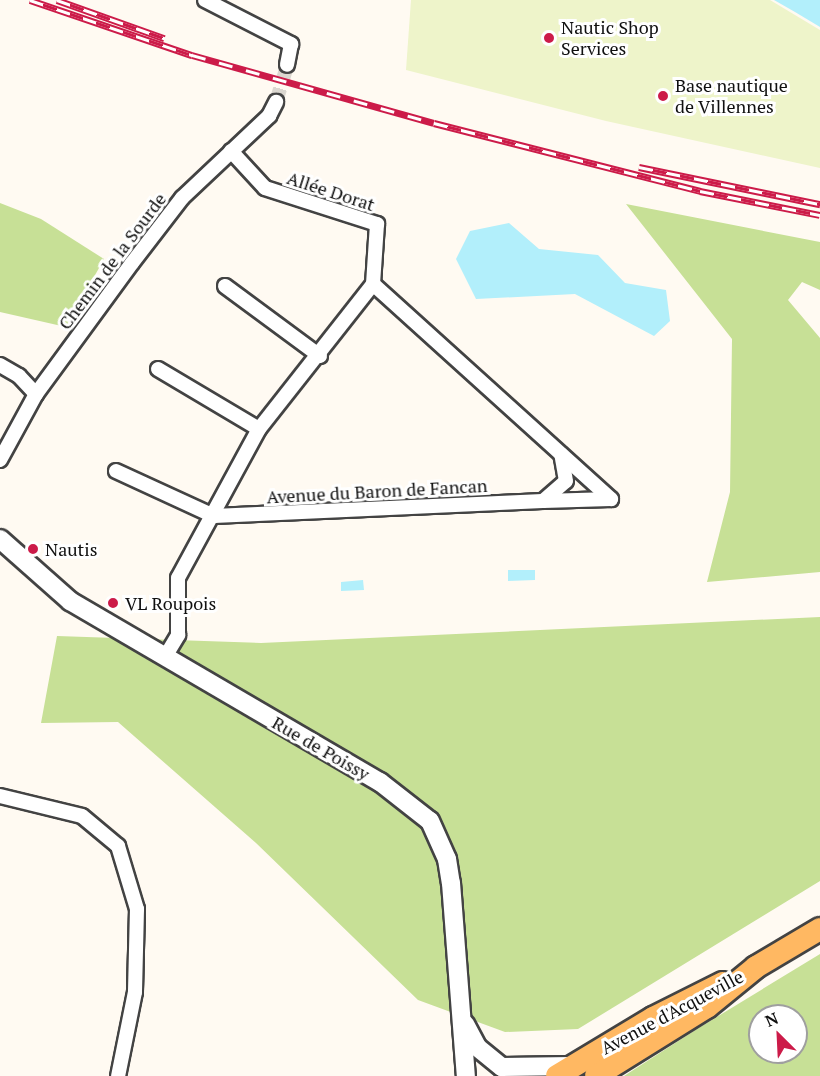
<!DOCTYPE html>
<html>
<head>
<meta charset="utf-8">
<style>
  body { margin:0 }
  #map { position:relative; width:820px; height:1076px; overflow:hidden; background:#fffaf2; font-family:"PT Serif",serif }
  div>[style] { position:absolute }
  .forest>* { inset:0; background:#c7e096 }
  .pitch>* { inset:0; background:#eef4ca }
  .water>* { inset:0; background:#b2effb }
  .minor-tunnel>* { height:14px; margin-top:-7px; transform-origin:0; background:repeating-linear-gradient(90deg,#dbd7d0 0 14px,transparent 0 21px) }
  .roads { filter:drop-shadow(2px 0 #434343) drop-shadow(-2px 0 #434343) drop-shadow(0 2px #434343) drop-shadow(0 -2px #434343) }
  .minor>* { height:14px; margin:-7px; padding:0 7px; transform-origin:7px; border-radius:7px; background:#fff }
  .tertiary>* { height:18px; margin:-9px; padding:0 9px; transform-origin:9px; border-radius:9px; background:#fff }
  .primary>* { height:22px; margin:-11px; padding:0 11px; transform-origin:11px; border-radius:11px; background:#ffb862 }
  .rail>* { height:7px; margin-top:-3.5px; transform-origin:0; background:repeating-linear-gradient(90deg,#fff 0 14px,#cc1b49 0 28px); box-sizing:border-box; border-block:2px solid #cc1b49 }
  .dots>* { width:16px; height:16px; translate:-50% -50%; box-sizing:border-box; border:3px solid #fff; border-radius:50% }
  span { translate:-50% -50%; white-space:nowrap; text-align:center; line-height:1.15; -webkit-text-stroke:6px #fff; paint-order:stroke }
  .poi-label { font-size:18px; color:#101010 }
  .left { translate:0 -50%; text-align:left }
  .street-label { font-size:18px; color:#101010 }
  .north { position:absolute; left:748px; top:1004px; width:60px; height:60px; box-sizing:border-box; background:#fff; border:2px solid #9f9f9f; border-radius:50%; rotate:336deg; font-size:16px; font-weight:700; line-height:24px; text-align:center; color:#101010 }
  .north::after { content:''; display:block; margin:auto; width:21px; height:27px; background:#cc1b49; clip-path:polygon(50% 0,100% 100%,50% 72%,0 100%) }
</style>
</head>
<body>
<div id="map">
  <div class="forest">
    <div style="clip-path:polygon(0 203px,41px 219px,104px 259px,66px 327px,0 312px)"></div>
    <div style="clip-path:polygon(626px 204px,820px 242px,820px 290px,802px 282px,788px 300px,820px 338px,820px 572px,707px 582px,730px 492px,732px 339px)"></div>
    <div style="clip-path:polygon(820px 617px,820px 881px,578px 1029px,505px 1032px,418px 1000px,256px 843px,118px 722px,41px 723px,57px 636px,261px 643px)"></div>
    <div style="clip-path:polygon(evenodd,820px 954px,820px 1076px,624px 1076px,697px 1029px,820px 954px,760px 1016px,796px 1016px,796px 1052px,760px 1052px,760px 1016px)"></div>
  </div>
  <div class="pitch">
    <div style="clip-path:polygon(411px 0,770px 0,820px 30px,820px 168px,606px 121px,406px 70px)"></div>
  </div>
  <div class="water">
    <div style="clip-path:polygon(774px 0,820px 0,820px 27px,795px 12px)"></div>
    <div style="clip-path:polygon(509px 223px,539px 249px,598px 255px,625px 283px,666px 290px,670px 321px,654px 336px,575px 294px,476px 299px,456px 259px,470px 231px)"></div>
    <div style="clip-path:polygon(508px 570px,535px 570px,535px 580px,508px 581px)"></div>
    <div style="clip-path:polygon(363px 580px,364px 590px,341px 591px,341px 582px)"></div>
  </div>
  <div class="minor-tunnel">
    <div style="left:276px;top:102px;width:39px;rotate:-73deg"></div>
  </div>
  <div class="roads">
    <div class="minor">
      <div style="left:205px;top:0;width:97px;rotate:27.1deg"></div>
      <div style="left:291px;top:44px;width:21px;rotate:101deg"></div>
      <div style="left:231px;top:151px;width:50px;rotate:47.4deg"></div>
      <div style="left:265px;top:188px;width:118px;rotate:17.8deg"></div>
      <div style="left:377px;top:224px;width:60px;rotate:93.8deg"></div>
      <div style="left:373px;top:284px;width:321px;rotate:42.1deg"></div>
      <div style="left:611px;top:499px;width:68px;rotate:178.3deg"></div>
      <div style="left:225px;top:286px;width:118px;rotate:36.4deg"></div>
      <div style="left:0;top:365px;width:22px;rotate:30deg"></div>
      <div style="left:19px;top:376px;width:25px;rotate:47deg"></div>
      <div style="left:158px;top:369px;width:117px;rotate:30.7deg"></div>
      <div style="left:0;top:460px;width:75px;rotate:-61.4deg"></div>
      <div style="left:36px;top:394px;width:162px;rotate:-53.8deg"></div>
      <div style="left:132px;top:263px;width:82px;rotate:-52.4deg"></div>
      <div style="left:182px;top:198px;width:120px;rotate:-43.3deg"></div>
      <div style="left:269px;top:116px;width:16px;rotate:-63deg"></div>
      <div style="left:116px;top:471px;width:108px;rotate:24.7deg"></div>
      <div style="left:214px;top:516px;width:329px;rotate:-2.6deg"></div>
      <div style="left:543px;top:501px;width:30px;rotate:-41deg"></div>
      <div style="left:566px;top:481px;width:27px;rotate:-100deg"></div>
      <div style="left:165px;top:657px;width:26px;rotate:-59deg"></div>
      <div style="left:178px;top:635px;width:57px;rotate:-90deg"></div>
      <div style="left:178px;top:578px;width:170px;rotate:-61.5deg"></div>
      <div style="left:259px;top:429px;width:184px;rotate:-51.8deg"></div>
      <div style="left:0;top:796px;width:84px;rotate:13.7deg"></div>
      <div style="left:82px;top:816px;width:47px;rotate:39.8deg"></div>
      <div style="left:118px;top:846px;width:66px;rotate:73.2deg"></div>
      <div style="left:137px;top:909px;width:83px;rotate:91.4deg"></div>
      <div style="left:135px;top:992px;width:86px;rotate:101.4deg"></div>
    </div>
    <div class="tertiary">
      <div style="left:0;top:539px;width:94px;rotate:41.5deg"></div>
      <div style="left:70px;top:601px;width:359px;rotate:30.3deg"></div>
      <div style="left:380px;top:782px;width:63px;rotate:38deg"></div>
      <div style="left:430px;top:821px;width:42px;rotate:65.9deg"></div>
      <div style="left:447px;top:859px;width:24px;rotate:81deg"></div>
      <div style="left:451px;top:883px;width:194px;rotate:85.6deg"></div>
      <div style="left:465px;top:1024px;width:26px;rotate:62deg"></div>
      <div style="left:477px;top:1047px;width:32px;rotate:39deg"></div>
      <div style="left:502px;top:1067px;width:70px;rotate:-0.8deg"></div>
    </div>
    <div class="primary">
      <div style="left:557px;top:1076px;width:112px;rotate:-31.1deg"></div>
      <div style="left:653px;top:1018px;width:78px;rotate:-26.6deg"></div>
      <div style="left:596px;top:1076px;width:131px;rotate:-31.9deg"></div>
      <div style="left:707px;top:1007px;width:63px;rotate:-39.2deg"></div>
      <div style="left:756px;top:967px;width:74px;rotate:-30.7deg"></div>
    </div>
  </div>
  <div class="rail">
    <div style="left:30px;top:0;width:171px;rotate:18.8deg"></div>
    <div style="left:192px;top:55px;width:251px;rotate:15.7deg"></div>
    <div style="left:434px;top:123px;width:275px;rotate:14.3deg"></div>
    <div style="left:700px;top:191px;width:122px;rotate:11.3deg"></div>
    <div style="left:57px;top:0;width:114px;rotate:19.6deg"></div>
    <div style="left:639px;top:167px;width:185px;rotate:11.6deg"></div>
  </div>
  <div class="dots">
    <div style="left:549px;top:38px;background:#cc1b49"></div>
    <div style="left:663px;top:96px;background:#cc1b49"></div>
    <div style="left:33px;top:549px;background:#cc1b49"></div>
    <div style="left:113px;top:603px;background:#cc1b49"></div>
  </div>
  <div class="poi-label">
    <span class="left" style="left:561px;top:38px">Nautic Shop<br>Services</span>
    <span class="left" style="left:675px;top:96px">Base nautique<br>de Villennes</span>
    <span class="left" style="left:45px;top:549px">Nautis</span>
    <span class="left" style="left:125px;top:603px">VL Roupois</span>
  </div>
  <div class="street-label">
    <span style="left:331px;top:191px;rotate:18deg">Allée Dorat</span>
    <span style="left:112px;top:261px;rotate:-53deg">Chemin de la Sourde</span>
    <span style="left:377px;top:491px;rotate:-3deg">Avenue du Baron de Fancan</span>
    <span style="left:321px;top:748px;rotate:30deg">Rue de Poissy</span>
    <span style="left:672px;top:1012px;rotate:-28deg">Avenue d'Acqueville</span>
  </div>
  <div class="north">N</div>
</div>
</body>
</html>
